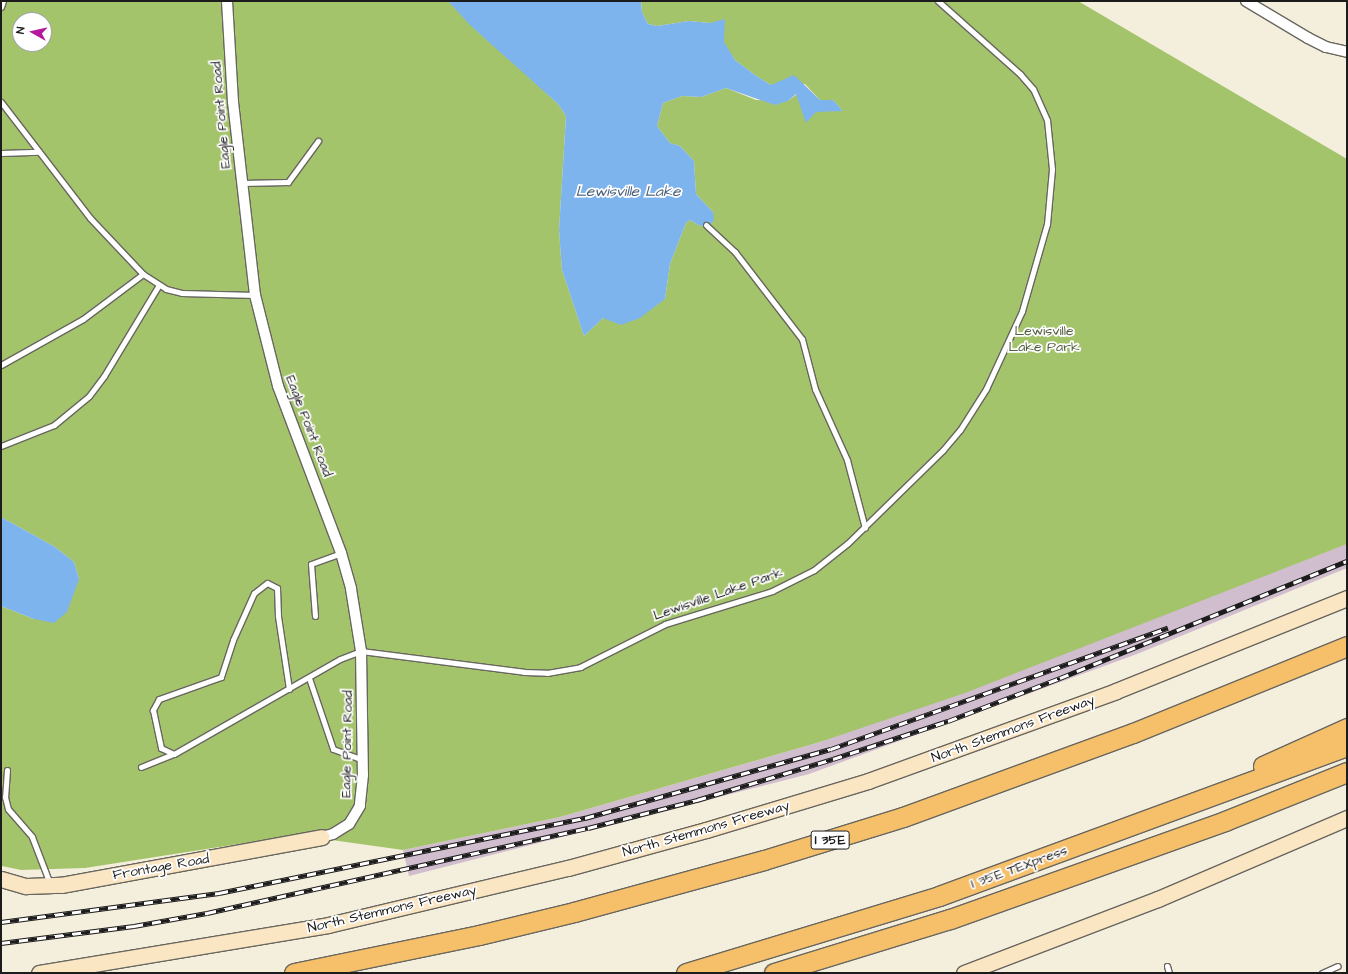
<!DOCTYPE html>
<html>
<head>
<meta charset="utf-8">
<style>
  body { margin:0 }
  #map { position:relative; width:1348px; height:974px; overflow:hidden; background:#f4eedc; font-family:"Architects Daughter",sans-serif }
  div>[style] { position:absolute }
  .industrial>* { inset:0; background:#d0bdce }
  .green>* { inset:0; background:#a4c46c }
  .water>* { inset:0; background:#7eb4ed }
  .roads { filter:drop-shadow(1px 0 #68665f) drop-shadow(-1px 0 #68665f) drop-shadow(0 1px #68665f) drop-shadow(0 -1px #68665f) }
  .lane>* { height:5px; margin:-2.5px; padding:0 2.5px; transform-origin:2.5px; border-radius:2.5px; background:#fff }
  .street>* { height:10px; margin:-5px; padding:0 5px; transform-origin:5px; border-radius:5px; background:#fff }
  .secondary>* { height:15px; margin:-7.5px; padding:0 7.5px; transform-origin:7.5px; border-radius:7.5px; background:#fbe6c4 }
  .highway>* { height:19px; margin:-9.5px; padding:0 9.5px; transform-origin:9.5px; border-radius:9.5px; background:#f6c06b }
  .rail>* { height:4.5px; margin-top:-2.25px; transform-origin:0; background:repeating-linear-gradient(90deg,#fff 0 9px,#1c1c1c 0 18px); box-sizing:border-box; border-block:1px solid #1c1c1c }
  span { translate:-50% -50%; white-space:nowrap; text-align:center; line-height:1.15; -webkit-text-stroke:3.5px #fff; paint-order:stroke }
  .shield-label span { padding:1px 3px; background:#fff; border:1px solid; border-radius:3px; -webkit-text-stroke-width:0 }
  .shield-label { font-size:13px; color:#1c1c1c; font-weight:700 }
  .street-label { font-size:14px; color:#1c1c1c }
  .park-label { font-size:14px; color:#525f3c }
  .water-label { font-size:15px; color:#48607a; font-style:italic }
  .frame { position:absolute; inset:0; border:2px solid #1c1c1c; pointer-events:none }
  .north { position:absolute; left:12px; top:12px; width:40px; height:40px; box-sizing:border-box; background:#fff; border:1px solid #a4a4a4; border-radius:50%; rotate:278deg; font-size:11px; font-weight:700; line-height:16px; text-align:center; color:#1c1c1c }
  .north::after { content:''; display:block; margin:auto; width:14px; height:18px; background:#b5179e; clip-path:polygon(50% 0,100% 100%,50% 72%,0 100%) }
</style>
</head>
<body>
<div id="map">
  <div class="industrial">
    <div style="clip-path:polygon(1347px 544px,1347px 568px,1137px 654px,809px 774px,409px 876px,403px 850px,560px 817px,820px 742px)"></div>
  </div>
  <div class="green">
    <div style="clip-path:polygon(evenodd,1px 1px,448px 1px,558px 104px,566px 116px,559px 230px,562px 270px,584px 336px,603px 318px,665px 299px,670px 264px,686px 223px,690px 220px,700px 226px,709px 225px,713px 212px,696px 194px,694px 161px,680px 146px,670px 143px,657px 126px,663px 103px,682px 96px,701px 97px,726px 88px,756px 100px,788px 101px,797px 94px,816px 111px,843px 111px,833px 100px,820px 100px,805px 84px,771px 85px,755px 75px,735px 60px,710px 23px,689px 21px,657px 26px,648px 24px,642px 12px,641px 1px,1078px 1px,1347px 159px,1347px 544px,965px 693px,820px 742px,560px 817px,403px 850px,296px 835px,85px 868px,21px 870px,2px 866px,1px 606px,34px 619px,79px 579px,74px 562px,55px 547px,1px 517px,1px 1px,20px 20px,44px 20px,44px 44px,20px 44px,20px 20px)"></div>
  </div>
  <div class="water">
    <div style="clip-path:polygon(448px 1px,641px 1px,642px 12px,648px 24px,657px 26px,689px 21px,710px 23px,725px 19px,724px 42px,735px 60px,755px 75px,771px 85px,794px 75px,820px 100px,833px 100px,843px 111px,816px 112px,806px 123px,796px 94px,788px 101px,775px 105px,726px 88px,701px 97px,682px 96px,663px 103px,657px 126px,670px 143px,680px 146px,694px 161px,696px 194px,713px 212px,714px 220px,710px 225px,700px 226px,690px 220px,686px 223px,670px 264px,665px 299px,640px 318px,621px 325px,603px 318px,584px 336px,562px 270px,559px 230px,566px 116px,558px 104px,470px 25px)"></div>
    <div style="clip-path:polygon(1px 517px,55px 547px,74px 562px,79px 579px,67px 612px,54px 623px,34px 619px,1px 606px)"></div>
  </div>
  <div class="roads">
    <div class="lane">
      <div style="left:1px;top:7px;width:6px;rotate:-72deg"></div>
      <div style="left:1px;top:102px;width:146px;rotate:52.5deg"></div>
      <div style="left:90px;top:218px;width:77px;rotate:46.6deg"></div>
      <div style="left:143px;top:274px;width:27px;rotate:33deg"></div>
      <div style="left:166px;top:289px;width:16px;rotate:14deg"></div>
      <div style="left:182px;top:293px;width:73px;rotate:1.6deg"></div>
      <div style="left:1px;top:153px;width:38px;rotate:-2deg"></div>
      <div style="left:242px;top:183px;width:46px;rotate:-1.2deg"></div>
      <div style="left:288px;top:182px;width:51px;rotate:-53.8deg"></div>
      <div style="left:706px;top:225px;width:40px;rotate:43deg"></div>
      <div style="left:735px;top:252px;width:110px;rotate:52.4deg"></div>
      <div style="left:802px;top:339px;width:52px;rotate:75.4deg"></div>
      <div style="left:815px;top:389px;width:78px;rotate:65.7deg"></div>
      <div style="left:847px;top:460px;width:70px;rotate:75.2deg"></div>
      <div style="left:1px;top:365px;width:94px;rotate:-29.3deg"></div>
      <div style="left:83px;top:319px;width:75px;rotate:-36.9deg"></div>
      <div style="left:1px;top:446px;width:57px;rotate:-21.6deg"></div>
      <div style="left:54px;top:425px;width:45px;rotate:-39.6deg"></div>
      <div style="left:89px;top:396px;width:25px;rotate:-53deg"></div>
      <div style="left:104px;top:376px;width:106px;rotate:-58.9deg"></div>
      <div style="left:315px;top:616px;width:52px;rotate:-94.4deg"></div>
      <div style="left:311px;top:564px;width:32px;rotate:-20deg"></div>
      <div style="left:309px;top:678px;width:75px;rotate:71.3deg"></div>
      <div style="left:333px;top:749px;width:32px;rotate:20deg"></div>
      <div style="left:289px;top:689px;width:74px;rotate:-98.6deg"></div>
      <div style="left:278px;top:616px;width:28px;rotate:-92deg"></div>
      <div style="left:277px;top:588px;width:11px;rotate:-153deg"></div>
      <div style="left:267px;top:583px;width:16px;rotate:142deg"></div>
      <div style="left:254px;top:593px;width:51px;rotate:114.1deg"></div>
      <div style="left:233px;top:640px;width:39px;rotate:108deg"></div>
      <div style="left:221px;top:677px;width:66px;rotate:160.5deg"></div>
      <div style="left:159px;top:699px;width:13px;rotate:119deg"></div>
      <div style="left:153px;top:710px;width:39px;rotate:78deg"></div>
      <div style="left:161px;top:748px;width:14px;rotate:25deg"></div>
      <div style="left:174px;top:754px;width:191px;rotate:-29.8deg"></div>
      <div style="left:340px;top:659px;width:22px;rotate:-21deg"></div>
      <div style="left:361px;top:651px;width:164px;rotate:7.3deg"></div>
      <div style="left:524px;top:672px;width:23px;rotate:2deg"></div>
      <div style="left:547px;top:673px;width:34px;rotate:-10deg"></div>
      <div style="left:580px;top:667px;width:95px;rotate:-26.8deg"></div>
      <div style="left:665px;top:624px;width:112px;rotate:-17.1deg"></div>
      <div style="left:772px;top:591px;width:47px;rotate:-26.6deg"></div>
      <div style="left:814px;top:570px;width:43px;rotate:-38.5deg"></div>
      <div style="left:848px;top:543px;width:133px;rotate:-44.4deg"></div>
      <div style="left:943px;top:450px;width:26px;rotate:-50deg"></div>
      <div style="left:960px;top:430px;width:49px;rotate:-57.6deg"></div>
      <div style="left:986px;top:389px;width:86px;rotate:-65.2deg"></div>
      <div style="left:1022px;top:311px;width:91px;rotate:-74deg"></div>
      <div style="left:1047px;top:224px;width:55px;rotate:-84.8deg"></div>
      <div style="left:1052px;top:169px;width:49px;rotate:-95.8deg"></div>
      <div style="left:1047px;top:120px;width:34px;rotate:-114deg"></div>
      <div style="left:1033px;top:89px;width:20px;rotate:-131deg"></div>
      <div style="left:1020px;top:74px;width:110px;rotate:-138.3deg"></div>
      <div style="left:141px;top:767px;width:35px;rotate:-22deg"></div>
      <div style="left:7px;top:770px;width:27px;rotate:94deg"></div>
      <div style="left:5px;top:797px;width:12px;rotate:76deg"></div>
      <div style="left:8px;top:809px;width:37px;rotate:49deg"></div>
      <div style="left:32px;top:837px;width:50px;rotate:69deg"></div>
      <div style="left:1167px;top:966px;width:7px;rotate:74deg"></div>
      <div style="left:1322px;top:973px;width:17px;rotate:-24deg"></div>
    </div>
    <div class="street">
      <div style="left:227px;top:1px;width:101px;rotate:86.6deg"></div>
      <div style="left:233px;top:102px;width:194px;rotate:83.5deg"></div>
      <div style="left:255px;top:295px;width:94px;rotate:75.8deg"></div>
      <div style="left:278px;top:386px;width:178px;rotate:69.3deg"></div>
      <div style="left:341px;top:553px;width:37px;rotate:74deg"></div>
      <div style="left:351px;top:589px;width:63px;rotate:80.8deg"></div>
      <div style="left:361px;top:651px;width:124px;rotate:89.1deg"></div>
      <div style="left:363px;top:775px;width:31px;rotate:96deg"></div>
      <div style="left:360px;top:806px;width:21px;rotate:121deg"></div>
      <div style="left:349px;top:824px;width:19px;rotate:148deg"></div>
      <div style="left:333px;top:834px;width:11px;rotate:165deg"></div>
      <div style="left:1246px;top:1px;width:72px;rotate:30.8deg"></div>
      <div style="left:1308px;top:38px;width:20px;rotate:27deg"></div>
      <div style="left:1326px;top:47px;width:22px;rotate:13deg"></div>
    </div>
    <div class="secondary">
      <div style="left:1px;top:879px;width:26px;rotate:16deg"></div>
      <div style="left:26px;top:886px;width:35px;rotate:-2deg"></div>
      <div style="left:61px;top:885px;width:265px;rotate:-10.4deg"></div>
      <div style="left:39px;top:973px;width:293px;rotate:-9.4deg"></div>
      <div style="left:328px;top:925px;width:247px;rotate:-13.4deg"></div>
      <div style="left:568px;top:868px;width:143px;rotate:-15.4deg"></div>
      <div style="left:706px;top:830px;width:169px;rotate:-16.8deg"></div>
      <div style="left:868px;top:781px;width:264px;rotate:-19.9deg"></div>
      <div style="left:1116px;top:691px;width:249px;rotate:-21.9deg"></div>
      <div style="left:964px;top:973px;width:208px;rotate:-20.9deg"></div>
      <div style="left:1158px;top:899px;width:206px;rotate:-23.2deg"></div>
    </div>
    <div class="highway">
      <div style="left:1263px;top:766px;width:92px;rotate:-24.3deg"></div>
      <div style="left:294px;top:973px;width:189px;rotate:-11.6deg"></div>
      <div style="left:479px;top:935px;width:98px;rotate:-13.6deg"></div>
      <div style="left:574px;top:912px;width:197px;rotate:-15.3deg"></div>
      <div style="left:764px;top:860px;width:145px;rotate:-17.2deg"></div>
      <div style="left:903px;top:817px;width:245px;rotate:-20.1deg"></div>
      <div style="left:1133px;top:733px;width:231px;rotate:-22.1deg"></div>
      <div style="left:686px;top:973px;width:264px;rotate:-16.9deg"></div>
      <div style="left:939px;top:896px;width:435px;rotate:-20.2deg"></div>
      <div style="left:774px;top:973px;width:184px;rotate:-17.1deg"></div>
      <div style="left:950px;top:919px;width:292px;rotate:-19.6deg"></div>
      <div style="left:1225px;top:821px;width:131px;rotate:-21.9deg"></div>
    </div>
  </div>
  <div class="rail">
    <div style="left:1px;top:922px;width:220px;rotate:-7.6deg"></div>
    <div style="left:219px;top:893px;width:374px;rotate:-11.6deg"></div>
    <div style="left:585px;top:818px;width:255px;rotate:-15.7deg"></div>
    <div style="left:831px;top:749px;width:358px;rotate:-19.8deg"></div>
    <div style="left:1px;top:943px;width:134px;rotate:-7.3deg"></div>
    <div style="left:134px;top:926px;width:74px;rotate:-10.1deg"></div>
    <div style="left:207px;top:913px;width:390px;rotate:-12.6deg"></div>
    <div style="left:588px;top:828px;width:113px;rotate:-14.4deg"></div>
    <div style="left:697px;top:800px;width:142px;rotate:-16.8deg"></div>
    <div style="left:833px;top:759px;width:121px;rotate:-18.3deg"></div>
    <div style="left:948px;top:721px;width:120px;rotate:-21deg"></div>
    <div style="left:1060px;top:678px;width:310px;rotate:-22.2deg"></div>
  </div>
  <div class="shield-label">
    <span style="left:830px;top:840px">I 35E</span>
  </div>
  <div class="street-label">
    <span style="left:221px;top:115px;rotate:-95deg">Eagle Point Road</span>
    <span style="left:309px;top:426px;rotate:69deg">Eagle Point Road</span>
    <span style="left:718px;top:594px;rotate:-19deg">Lewisville Lake Park</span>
    <span style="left:1013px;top:729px;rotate:-20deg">North Stemmons Freeway</span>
    <span style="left:347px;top:744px;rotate:-89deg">Eagle Point Road</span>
    <span style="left:706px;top:829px;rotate:-16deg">North Stemmons Freeway</span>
    <span style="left:161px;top:867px;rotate:-10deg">Frontage Road</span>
    <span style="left:1019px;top:867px;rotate:-20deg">I 35E TEXpress</span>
    <span style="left:392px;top:909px;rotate:-13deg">North Stemmons Freeway</span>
  </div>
  <div class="park-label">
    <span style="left:1044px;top:339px">Lewisville<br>Lake Park</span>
  </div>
  <div class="water-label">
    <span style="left:628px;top:192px">Lewisville Lake</span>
  </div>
  <div class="frame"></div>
  <div class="north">N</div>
</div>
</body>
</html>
